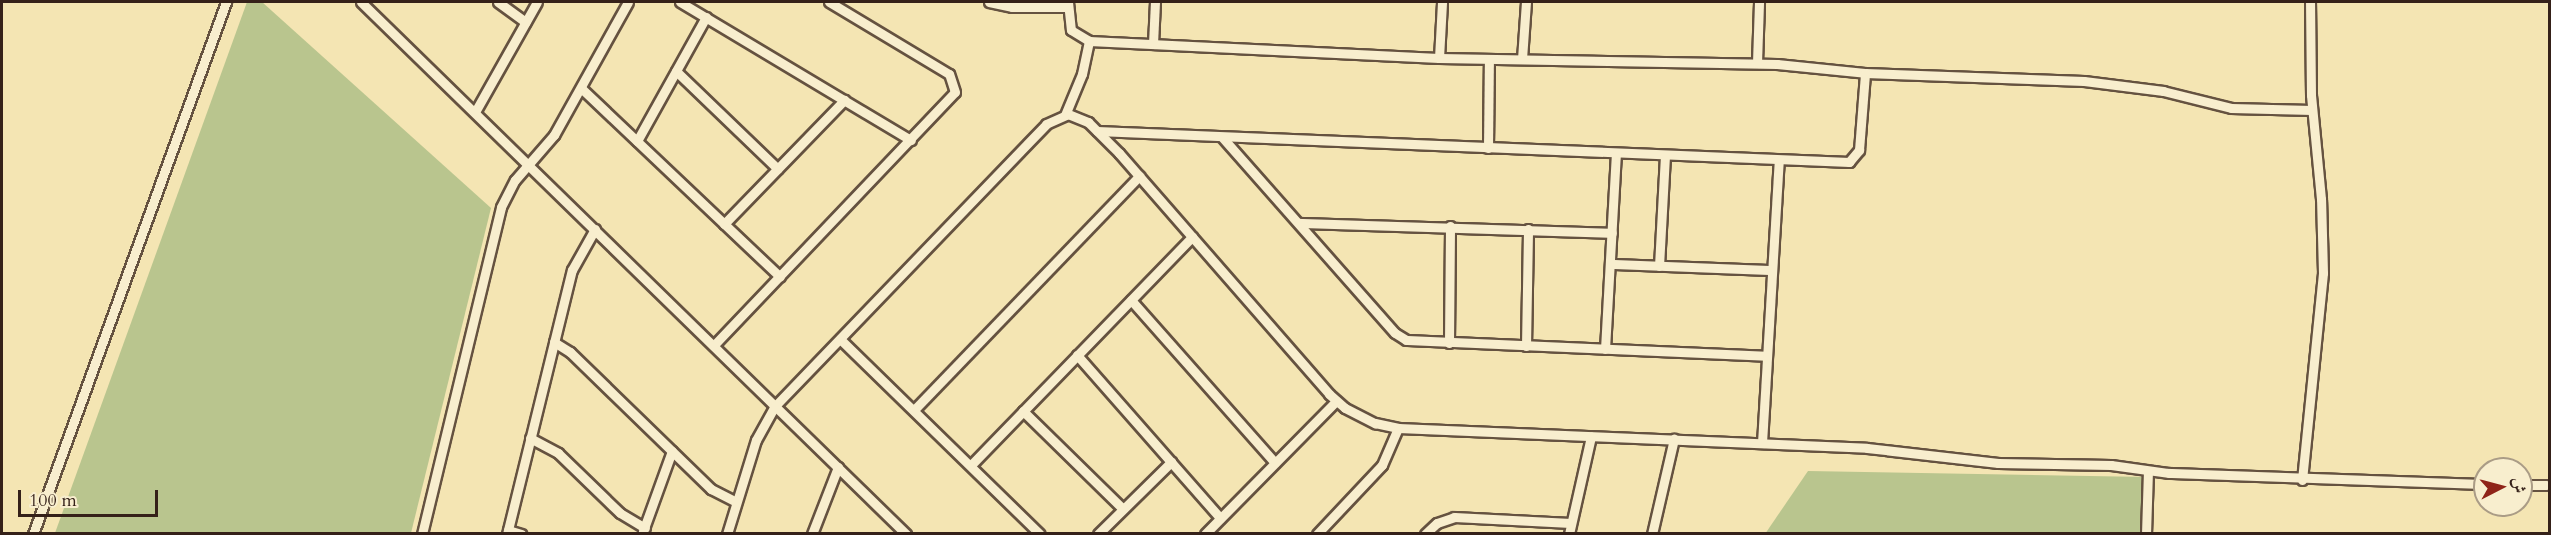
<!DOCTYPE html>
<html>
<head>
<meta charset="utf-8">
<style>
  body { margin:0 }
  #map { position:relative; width:2551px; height:535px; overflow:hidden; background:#f4e5b3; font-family:Cardo,Amiri,serif }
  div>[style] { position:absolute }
  .green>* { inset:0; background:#b9c58e }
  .roads { filter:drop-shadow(2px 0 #655240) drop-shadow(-2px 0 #655240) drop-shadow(0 2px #655240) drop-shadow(0 -2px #655240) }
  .minor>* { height:9px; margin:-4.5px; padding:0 4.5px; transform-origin:4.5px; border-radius:4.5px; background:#f8eece }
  span { translate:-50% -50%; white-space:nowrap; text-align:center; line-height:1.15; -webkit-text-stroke:5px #f8eece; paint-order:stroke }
  .frame { position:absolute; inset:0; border:3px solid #352119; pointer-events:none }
  .north { position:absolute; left:2473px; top:457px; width:60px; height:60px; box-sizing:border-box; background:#f8eece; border:2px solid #aa9c86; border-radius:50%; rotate:84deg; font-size:16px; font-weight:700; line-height:24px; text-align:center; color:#352119 }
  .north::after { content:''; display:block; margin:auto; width:21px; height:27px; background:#8f2418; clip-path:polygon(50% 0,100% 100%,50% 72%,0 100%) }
  .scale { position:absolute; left:18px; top:490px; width:140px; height:27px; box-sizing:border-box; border:3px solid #352119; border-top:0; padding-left:8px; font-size:18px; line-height:21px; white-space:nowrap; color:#352119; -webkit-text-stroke:4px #f8eece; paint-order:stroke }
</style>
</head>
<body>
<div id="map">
  <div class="green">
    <div style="clip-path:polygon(247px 2px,262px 2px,491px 208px,411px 533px,55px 533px)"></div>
    <div style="clip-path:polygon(1808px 471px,2147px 477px,2145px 533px,1765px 534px)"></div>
  </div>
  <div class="roads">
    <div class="minor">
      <div style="left:361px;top:2px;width:762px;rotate:44.31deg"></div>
      <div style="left:498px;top:2px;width:34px;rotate:36deg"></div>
      <div style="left:680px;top:2px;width:269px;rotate:30.9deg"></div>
      <div style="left:989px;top:2px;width:24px;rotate:12deg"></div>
      <div style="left:1012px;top:7px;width:56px"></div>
      <div style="left:1068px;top:2px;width:28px;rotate:84deg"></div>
      <div style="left:1071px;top:30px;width:21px;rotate:31deg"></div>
      <div style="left:1089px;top:41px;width:350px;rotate:2.8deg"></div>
      <div style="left:1439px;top:58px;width:338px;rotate:1deg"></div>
      <div style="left:1777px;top:64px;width:88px;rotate:5.8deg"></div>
      <div style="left:1865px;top:73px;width:219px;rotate:2.1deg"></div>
      <div style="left:2084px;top:81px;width:80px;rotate:7.2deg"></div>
      <div style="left:2163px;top:91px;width:70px;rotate:14deg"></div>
      <div style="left:2231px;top:108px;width:81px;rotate:1.4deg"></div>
      <div style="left:1153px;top:44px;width:42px;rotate:-87.3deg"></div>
      <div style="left:1439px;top:58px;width:56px;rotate:-86.9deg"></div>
      <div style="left:1522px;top:59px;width:57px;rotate:-86deg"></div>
      <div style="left:1757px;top:63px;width:61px;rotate:-88.1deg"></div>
      <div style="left:676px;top:71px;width:141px;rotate:43.9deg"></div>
      <div style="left:581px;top:88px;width:274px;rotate:43.5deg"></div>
      <div style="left:475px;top:112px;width:126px;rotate:-60.6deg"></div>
      <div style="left:1065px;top:115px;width:44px;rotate:-67.5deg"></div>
      <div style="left:1082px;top:74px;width:34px;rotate:-78deg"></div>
      <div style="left:1097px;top:131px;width:753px;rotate:2.36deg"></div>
      <div style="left:1849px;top:162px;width:16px;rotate:-50deg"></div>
      <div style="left:1859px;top:150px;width:77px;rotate:-85.5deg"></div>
      <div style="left:1222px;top:137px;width:261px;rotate:48.6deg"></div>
      <div style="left:1395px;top:333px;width:13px;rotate:32deg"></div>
      <div style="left:1406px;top:340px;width:361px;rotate:2.5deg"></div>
      <div style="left:637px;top:141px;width:142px;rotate:-60.9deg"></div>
      <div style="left:1488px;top:148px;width:89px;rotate:-89.4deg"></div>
      <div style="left:1299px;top:223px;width:313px;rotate:1.8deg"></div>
      <div style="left:724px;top:224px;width:173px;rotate:-45.9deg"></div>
      <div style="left:1612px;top:264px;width:159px;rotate:2.2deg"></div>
      <div style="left:1659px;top:266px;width:110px;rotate:-86.9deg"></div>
      <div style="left:1131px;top:300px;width:217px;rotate:48.5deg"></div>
      <div style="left:840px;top:339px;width:279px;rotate:44.3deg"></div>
      <div style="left:554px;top:342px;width:19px;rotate:32deg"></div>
      <div style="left:570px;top:352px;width:197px;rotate:44.2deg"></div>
      <div style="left:711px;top:489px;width:28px;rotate:27deg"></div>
      <div style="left:1449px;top:343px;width:117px;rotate:-89.5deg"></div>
      <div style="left:714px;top:345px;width:349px;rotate:-46.4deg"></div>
      <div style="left:955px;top:92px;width:19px;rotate:-108deg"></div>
      <div style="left:949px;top:74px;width:140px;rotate:-149deg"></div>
      <div style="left:1526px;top:346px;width:117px;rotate:-89deg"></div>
      <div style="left:1605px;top:349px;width:195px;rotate:-86.8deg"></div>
      <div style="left:1077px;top:355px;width:217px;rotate:48.7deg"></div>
      <div style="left:914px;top:410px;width:325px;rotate:-46.1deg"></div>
      <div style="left:1023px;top:411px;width:140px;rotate:44.4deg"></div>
      <div style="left:530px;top:438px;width:32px;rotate:28deg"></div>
      <div style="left:558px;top:453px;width:86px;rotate:44.1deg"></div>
      <div style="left:620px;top:513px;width:29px;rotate:31deg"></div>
      <div style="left:1762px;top:443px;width:283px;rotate:-86.6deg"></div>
      <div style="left:971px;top:465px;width:318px;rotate:-45.9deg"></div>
      <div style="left:2302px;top:480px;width:208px;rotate:-84.2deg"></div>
      <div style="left:2323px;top:273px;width:74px;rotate:-91.5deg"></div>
      <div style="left:2321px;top:199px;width:104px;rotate:-95.5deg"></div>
      <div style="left:2311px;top:95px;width:93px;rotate:-90.6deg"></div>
      <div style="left:2521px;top:485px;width:25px"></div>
      <div style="left:508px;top:530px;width:14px;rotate:17deg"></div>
      <div style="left:643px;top:531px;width:85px;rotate:-70.1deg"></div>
      <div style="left:33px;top:534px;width:566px;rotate:-70.06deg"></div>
      <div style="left:422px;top:534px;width:336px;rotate:-76.4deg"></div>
      <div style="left:501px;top:207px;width:30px;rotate:-63deg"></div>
      <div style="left:515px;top:180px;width:60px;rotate:-49.1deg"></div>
      <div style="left:554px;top:135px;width:152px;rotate:-60.9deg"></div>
      <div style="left:507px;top:534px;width:272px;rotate:-76.2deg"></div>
      <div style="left:572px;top:270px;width:47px;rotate:-60.7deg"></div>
      <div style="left:727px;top:534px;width:98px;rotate:-72.9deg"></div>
      <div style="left:756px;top:440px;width:39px;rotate:-61deg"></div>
      <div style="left:775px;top:406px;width:391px;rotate:-46.1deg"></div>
      <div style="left:1046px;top:124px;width:24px;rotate:-24deg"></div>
      <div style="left:1068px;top:114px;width:22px;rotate:22deg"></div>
      <div style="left:1088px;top:122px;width:44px;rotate:45deg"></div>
      <div style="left:1119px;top:153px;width:320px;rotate:48.9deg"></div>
      <div style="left:1329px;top:394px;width:21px;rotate:41deg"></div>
      <div style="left:1345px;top:408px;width:34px;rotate:27deg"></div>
      <div style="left:1375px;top:423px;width:24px;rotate:12deg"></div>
      <div style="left:1398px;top:428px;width:469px;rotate:2.4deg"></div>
      <div style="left:1867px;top:448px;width:132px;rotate:6.5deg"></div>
      <div style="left:1998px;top:463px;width:113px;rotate:1deg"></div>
      <div style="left:2111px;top:465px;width:59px;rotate:7.9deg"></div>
      <div style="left:2169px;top:473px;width:316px;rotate:2deg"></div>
      <div style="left:812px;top:534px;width:72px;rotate:-68.8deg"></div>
      <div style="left:1098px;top:534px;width:103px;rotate:-44.6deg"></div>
      <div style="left:1205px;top:534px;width:187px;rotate:-45.4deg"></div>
      <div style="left:1317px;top:534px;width:95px;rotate:-46.7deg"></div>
      <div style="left:1382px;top:465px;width:40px;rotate:-66.6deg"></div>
      <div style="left:1425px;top:534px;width:16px;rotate:-43deg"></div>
      <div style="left:1437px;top:523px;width:18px;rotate:-19deg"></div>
      <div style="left:1454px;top:517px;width:117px;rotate:2.9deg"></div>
      <div style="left:1569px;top:534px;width:100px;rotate:-77.3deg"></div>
      <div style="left:1652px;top:534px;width:98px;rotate:-77deg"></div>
      <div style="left:2146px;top:534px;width:63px;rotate:-88.2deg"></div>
    </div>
  </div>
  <div class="frame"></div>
  <div class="north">ش</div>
  <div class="scale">100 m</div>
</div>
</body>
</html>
